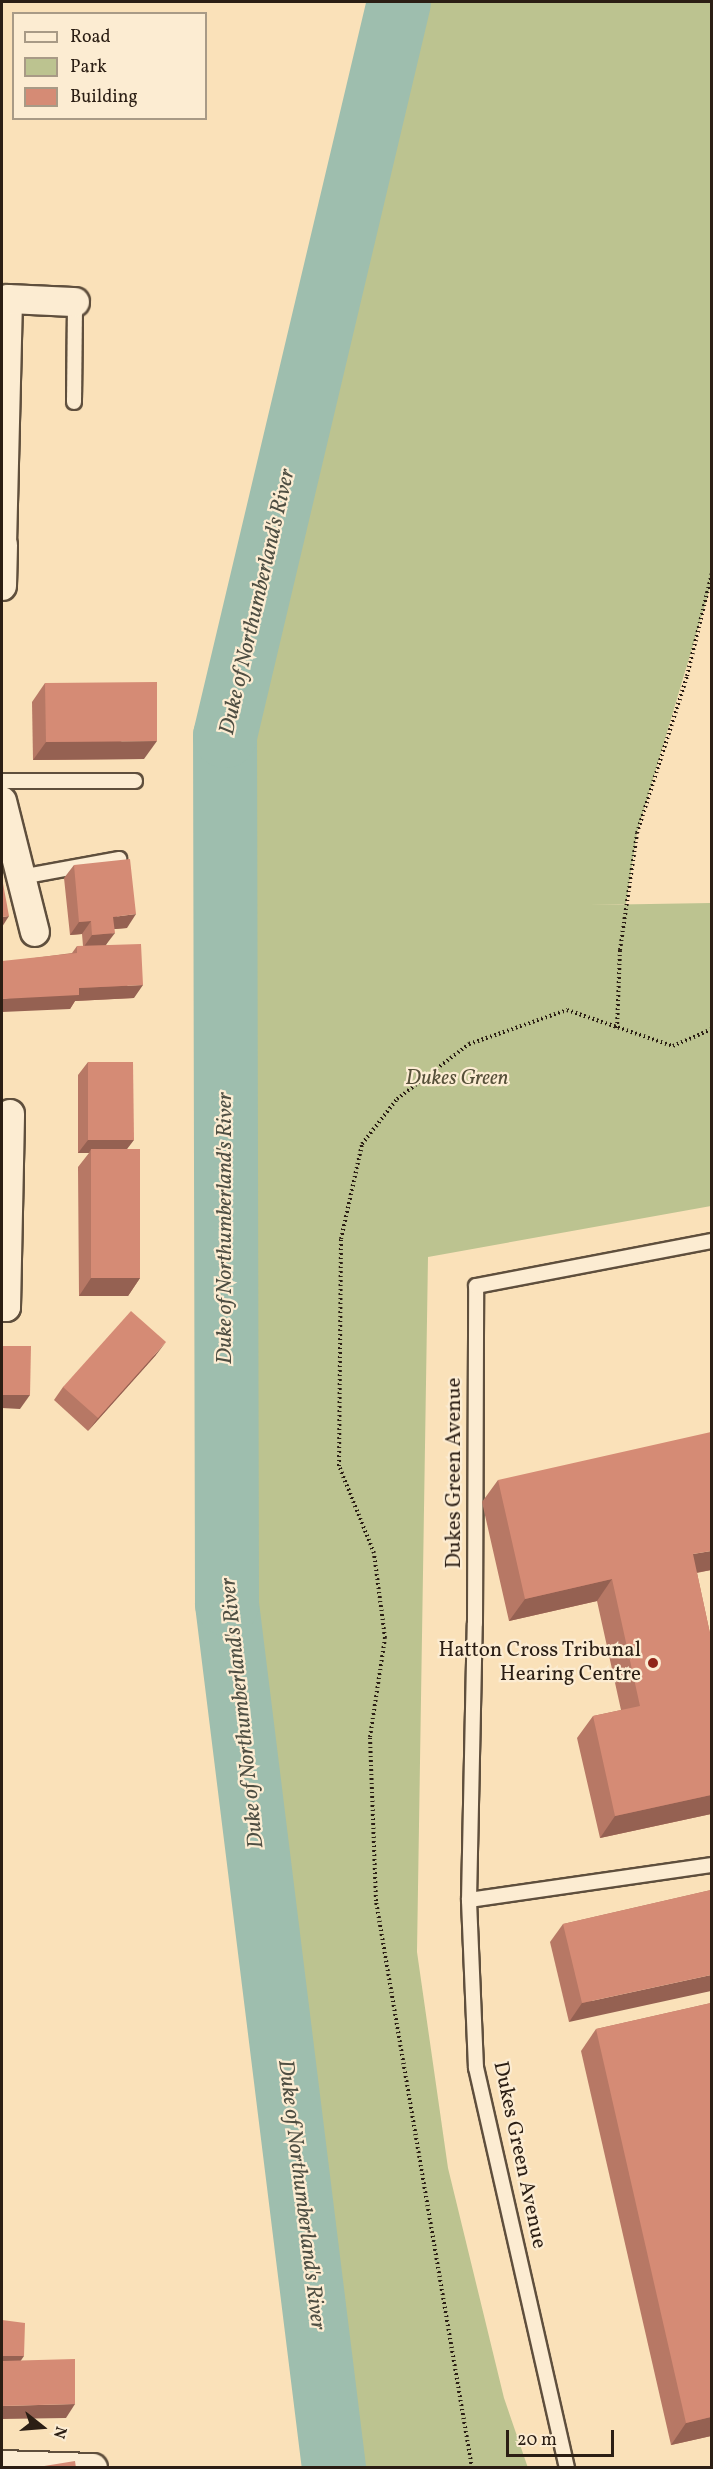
<!DOCTYPE html>
<html>
<head>
<meta charset="utf-8">
<style>
  body { margin:0 }
  #map { position:relative; width:713px; height:2469px; overflow:hidden; background:#fae1b9; font-family:Vollkorn,serif }
  div>[style] { position:absolute }
  .green>* { inset:0; background:#bcc390 }
  .river>* { height:64px; margin:-32px; padding:0 32px; transform-origin:32px; border-radius:32px; background:#9ebeae }
  .path>* { height:4px; margin-top:-2px; transform-origin:0; background:repeating-linear-gradient(90deg,#2b1e14 0 1.5px,transparent 0 4.5px) }
  .roads { filter:drop-shadow(2px 0 #5f4f3d) drop-shadow(-2px 0 #5f4f3d) drop-shadow(0 2px #5f4f3d) drop-shadow(0 -2px #5f4f3d) }
  .lane>* { height:14px; margin:-7px; padding:0 7px; transform-origin:7px; border-radius:7px; background:#fcecd2 }
  .street>* { height:28px; margin:-14px; padding:0 14px; transform-origin:14px; border-radius:14px; background:#fcecd2 }
  .wall>* { inset:0; background:#b77865 }
  .shaded-wall>* { inset:0; background:#956152 }
  .building>* { inset:0; background:#d58b75 }
  .dots>* { width:16px; height:16px; translate:-50% -50%; box-sizing:border-box; border:3px solid #fcecd2; border-radius:50% }
  span { translate:-50% -50%; white-space:nowrap; text-align:center; line-height:1.15; -webkit-text-stroke:4.5px #fcecd2; paint-order:stroke }
  .park-label { font-size:21px; color:#565039; font-style:italic }
  .street-label { font-size:21px; color:#2b1e14 }
  .poi-label { font-size:21px; color:#2b1e14 }
  .right { translate:-100% -50%; text-align:right }
  .water-label { font-size:22px; color:#4e4e42; font-style:italic }
  .frame { position:absolute; inset:0; border:3px solid #2b1e14; pointer-events:none }
  .legend { position:absolute; left:12px; top:12px; width:195px; height:108px; box-sizing:border-box; background:#fcecd2; border:2px solid #a89a86; margin:0; padding:8px 10px; list-style:none; font-size:18px; color:#2b1e14 }
  .legend li { display:flex; align-items:center; gap:12px; height:30px }
  .legend b { width:30px; border:2px solid #a89a86 }
  .north { position:absolute; left:12px; top:2397px; width:60px; height:60px; -webkit-text-stroke:4px #fcecd2; paint-order:stroke; rotate:107deg; font-size:16px; font-weight:700; line-height:24px; text-align:center; color:#2b1e14 }
  .north::after { content:''; display:block; margin:auto; width:21px; height:27px; background:#2b1e14; clip-path:polygon(50% 0,100% 100%,50% 72%,0 100%) }
  .scale { position:absolute; left:506px; top:2430px; width:108px; height:27px; box-sizing:border-box; border:3px solid #2b1e14; border-top:0; padding-left:8px; font-size:18px; line-height:21px; white-space:nowrap; color:#2b1e14; -webkit-text-stroke:4px #fcecd2; paint-order:stroke }
</style>
</head>
<body>
<div id="map">
  <div class="green">
    <div style="clip-path:polygon(423px 2px,712px 2px,710px 588px,637px 833px,626px 904px,589px 905px,711px 903px,711px 1206px,428px 1257px,417px 1952px,448px 2168px,504px 2398px,528px 2468px,357px 2467px,273px 1832px,248px 1441px,246px 729px,344px 296px)"></div>
  </div>
  <div class="river">
    <div style="left:334px;top:2468px;width:871px;rotate:-97.06deg"></div>
    <div style="left:227px;top:1604px;width:868px;rotate:-90.13deg"></div>
    <div style="left:225px;top:736px;width:754px;rotate:-76.66deg"></div>
  </div>
  <div class="path">
    <div style="left:617px;top:1028px;width:78px;rotate:-87.8deg"></div>
    <div style="left:620px;top:950px;width:118px;rotate:-81.7deg"></div>
    <div style="left:637px;top:833px;width:165px;rotate:-72.3deg"></div>
    <div style="left:687px;top:676px;width:106px;rotate:-76.4deg"></div>
    <div style="left:472px;top:2468px;width:575px;rotate:-99.61deg"></div>
    <div style="left:376px;top:1901px;width:164px;rotate:-92.1deg"></div>
    <div style="left:370px;top:1737px;width:100px;rotate:-81.4deg"></div>
    <div style="left:385px;top:1638px;width:86px;rotate:-97.4deg"></div>
    <div style="left:374px;top:1553px;width:94px;rotate:-111.9deg"></div>
    <div style="left:339px;top:1466px;width:227px;rotate:-89.5deg"></div>
    <div style="left:341px;top:1239px;width:97px;rotate:-77.5deg"></div>
    <div style="left:362px;top:1144px;width:57px;rotate:-52.1deg"></div>
    <div style="left:397px;top:1099px;width:91px;rotate:-37.4deg"></div>
    <div style="left:469px;top:1044px;width:104px;rotate:-19.1deg"></div>
    <div style="left:567px;top:1010px;width:112px;rotate:18.8deg"></div>
    <div style="left:673px;top:1046px;width:43px;rotate:-23.6deg"></div>
  </div>
  <div class="roads">
    <div class="lane">
      <div style="left:74px;top:402px;width:100px;rotate:-89.4deg"></div>
      <div style="left:2px;top:781px;width:133px"></div>
      <div style="left:21px;top:877px;width:100px;rotate:-10.4deg"></div>
      <div style="left:469px;top:1900px;width:246px;rotate:-8.2deg"></div>
      <div style="left:567px;top:2468px;width:410px;rotate:-102.8deg"></div>
      <div style="left:476px;top:2068px;width:168px;rotate:-92.4deg"></div>
      <div style="left:469px;top:1900px;width:277px;rotate:-88.8deg"></div>
      <div style="left:475px;top:1623px;width:337px;rotate:-89.8deg"></div>
      <div style="left:476px;top:1286px;width:240px;rotate:-10.8deg"></div>
    </div>
    <div class="street">
      <div style="left:2px;top:545px;width:246px;rotate:-88.6deg"></div>
      <div style="left:8px;top:299px;width:67px;rotate:2.6deg"></div>
      <div style="left:2px;top:586px;width:41px;rotate:-88.6deg"></div>
      <div style="left:2px;top:801px;width:135px;rotate:75.9deg"></div>
      <div style="left:2px;top:1307px;width:4px"></div>
      <div style="left:6px;top:1307px;width:193px;rotate:-88.8deg"></div>
      <div style="left:2px;top:2465px;width:91px;rotate:1.9deg"></div>
    </div>
  </div>
  <div class="wall">
    <div style="clip-path:polygon(45px 683px,144px 759px,33px 760px,32px 702px)"></div>
    <div style="clip-path:polygon(74px 865px,127px 928px,114px 929px,106px 945px,134px 998px,75px 1001px,70px 1009px,12px 961px,72px 953px,77px 946px,83px 946px,82px 934px,70px 935px,64px 878px)"></div>
    <div style="clip-path:polygon(88px 1062px,127px 1149px,140px 1278px,128px 1296px,79px 1296px,78px 1167px,89px 1153px,78px 1153px,78px 1075px)"></div>
    <div style="clip-path:polygon(156px 1355px,88px 1431px,54px 1400px,63px 1387px)"></div>
    <div style="clip-path:polygon(498px 1480px,711px 1570px,697px 1573px,711px 1638px,711px 1814px,600px 1838px,577px 1738px,593px 1716px,621px 1710px,597px 1601px,509px 1621px,482px 1502px)"></div>
    <div style="clip-path:polygon(711px 1890px,569px 2022px,550px 1942px,563px 1924px)"></div>
    <div style="clip-path:polygon(711px 2003px,711px 2436px,671px 2445px,581px 2051px,596px 2029px)"></div>
  </div>
  <div class="shaded-wall">
    <div style="clip-path:polygon(157px 741px,144px 759px,33px 760px,46px 742px)"></div>
    <div style="clip-path:polygon(136px 914px,127px 928px,104px 930px,113px 917px)"></div>
    <div style="clip-path:polygon(9px 916px,2px 927px,2px 917px)"></div>
    <div style="clip-path:polygon(91px 921px,82px 934px,70px 935px,79px 922px)"></div>
    <div style="clip-path:polygon(115px 933px,105px 946px,83px 948px,92px 935px)"></div>
    <div style="clip-path:polygon(143px 985px,134px 998px,75px 1001px,70px 1009px,2px 1012px,2px 999px,79px 988px)"></div>
    <div style="clip-path:polygon(88px 1140px,134px 1140px,124px 1153px,91px 1149px,89px 1153px,78px 1153px)"></div>
    <div style="clip-path:polygon(91px 1278px,140px 1278px,128px 1296px,79px 1296px)"></div>
    <div style="clip-path:polygon(166px 1342px,156px 1355px,88px 1431px,98px 1418px)"></div>
    <div style="clip-path:polygon(2px 1395px,30px 1395px,20px 1409px,2px 1408px)"></div>
    <div style="clip-path:polygon(711px 1551px,711px 1570px,677px 1576px,693px 1554px)"></div>
    <div style="clip-path:polygon(612px 1579px,597px 1601px,509px 1621px,525px 1599px)"></div>
    <div style="clip-path:polygon(711px 1795px,711px 1814px,600px 1838px,615px 1816px)"></div>
    <div style="clip-path:polygon(711px 1975px,711px 1991px,569px 2022px,582px 2003px)"></div>
    <div style="clip-path:polygon(2px 2356px,24px 2356px,15px 2369px,2px 2369px)"></div>
    <div style="clip-path:polygon(75px 2404px,66px 2418px,2px 2419px,2px 2406px)"></div>
    <div style="clip-path:polygon(711px 2417px,711px 2436px,671px 2445px,686px 2423px)"></div>
  </div>
  <div class="building">
    <div style="clip-path:polygon(157px 682px,157px 741px,46px 742px,45px 683px)"></div>
    <div style="clip-path:polygon(130px 859px,136px 914px,113px 917px,115px 933px,92px 935px,91px 921px,79px 922px,74px 865px)"></div>
    <div style="clip-path:polygon(2px 878px,9px 916px,2px 917px)"></div>
    <div style="clip-path:polygon(141px 944px,143px 985px,79px 988px,79px 995px,2px 999px,2px 961px,77px 953px,77px 946px)"></div>
    <div style="clip-path:polygon(88px 1062px,133px 1062px,134px 1140px,88px 1140px)"></div>
    <div style="clip-path:polygon(91px 1149px,140px 1149px,140px 1278px,91px 1278px)"></div>
    <div style="clip-path:polygon(131px 1311px,166px 1342px,98px 1418px,63px 1387px)"></div>
    <div style="clip-path:polygon(2px 1346px,31px 1346px,30px 1395px,2px 1395px)"></div>
    <div style="clip-path:polygon(711px 1432px,711px 1551px,693px 1554px,711px 1638px,711px 1795px,615px 1816px,593px 1716px,640px 1706px,612px 1579px,525px 1599px,498px 1480px)"></div>
    <div style="clip-path:polygon(711px 1890px,711px 1975px,582px 2003px,563px 1924px)"></div>
    <div style="clip-path:polygon(711px 2003px,711px 2417px,686px 2423px,596px 2029px)"></div>
    <div style="clip-path:polygon(2px 2320px,25px 2323px,24px 2356px,2px 2356px)"></div>
    <div style="clip-path:polygon(75px 2359px,75px 2404px,2px 2406px,2px 2361px)"></div>
    <div style="clip-path:polygon(75px 2461px,76px 2468px,32px 2468px)"></div>
  </div>
  <div class="dots">
    <div style="left:653px;top:1663px;background:#8f2418"></div>
  </div>
  <div class="park-label">
    <span style="left:457px;top:1079px">Dukes Green</span>
  </div>
  <div class="street-label">
    <span style="left:455px;top:1473px;rotate:-90deg">Dukes Green Avenue</span>
    <span style="left:519px;top:2155px;rotate:78deg">Dukes Green Avenue</span>
  </div>
  <div class="poi-label">
    <span class="right" style="left:641px;top:1663px">Hatton Cross Tribunal<br>Hearing Centre</span>
  </div>
  <div class="water-label">
    <span style="left:258px;top:602px;rotate:-77deg">Duke of Northumberland's River</span>
    <span style="left:226px;top:1228px;rotate:-90deg">Duke of Northumberland's River</span>
    <span style="left:243px;top:1713px;rotate:-96deg">Duke of Northumberland's River</span>
    <span style="left:301px;top:2195px;rotate:83deg">Duke of Northumberland's River</span>
  </div>
  <div class="frame"></div>
  <ul class="legend">
  <li><b style="height:8px;background:#fcecd2"></b>Road</li>
  <li><b style="height:16px;background:#bcc390"></b>Park</li>
  <li><b style="height:16px;background:#d58b75"></b>Building</li>
  </ul>
  <div class="north">N</div>
  <div class="scale">20 m</div>
</div>
</body>
</html>
